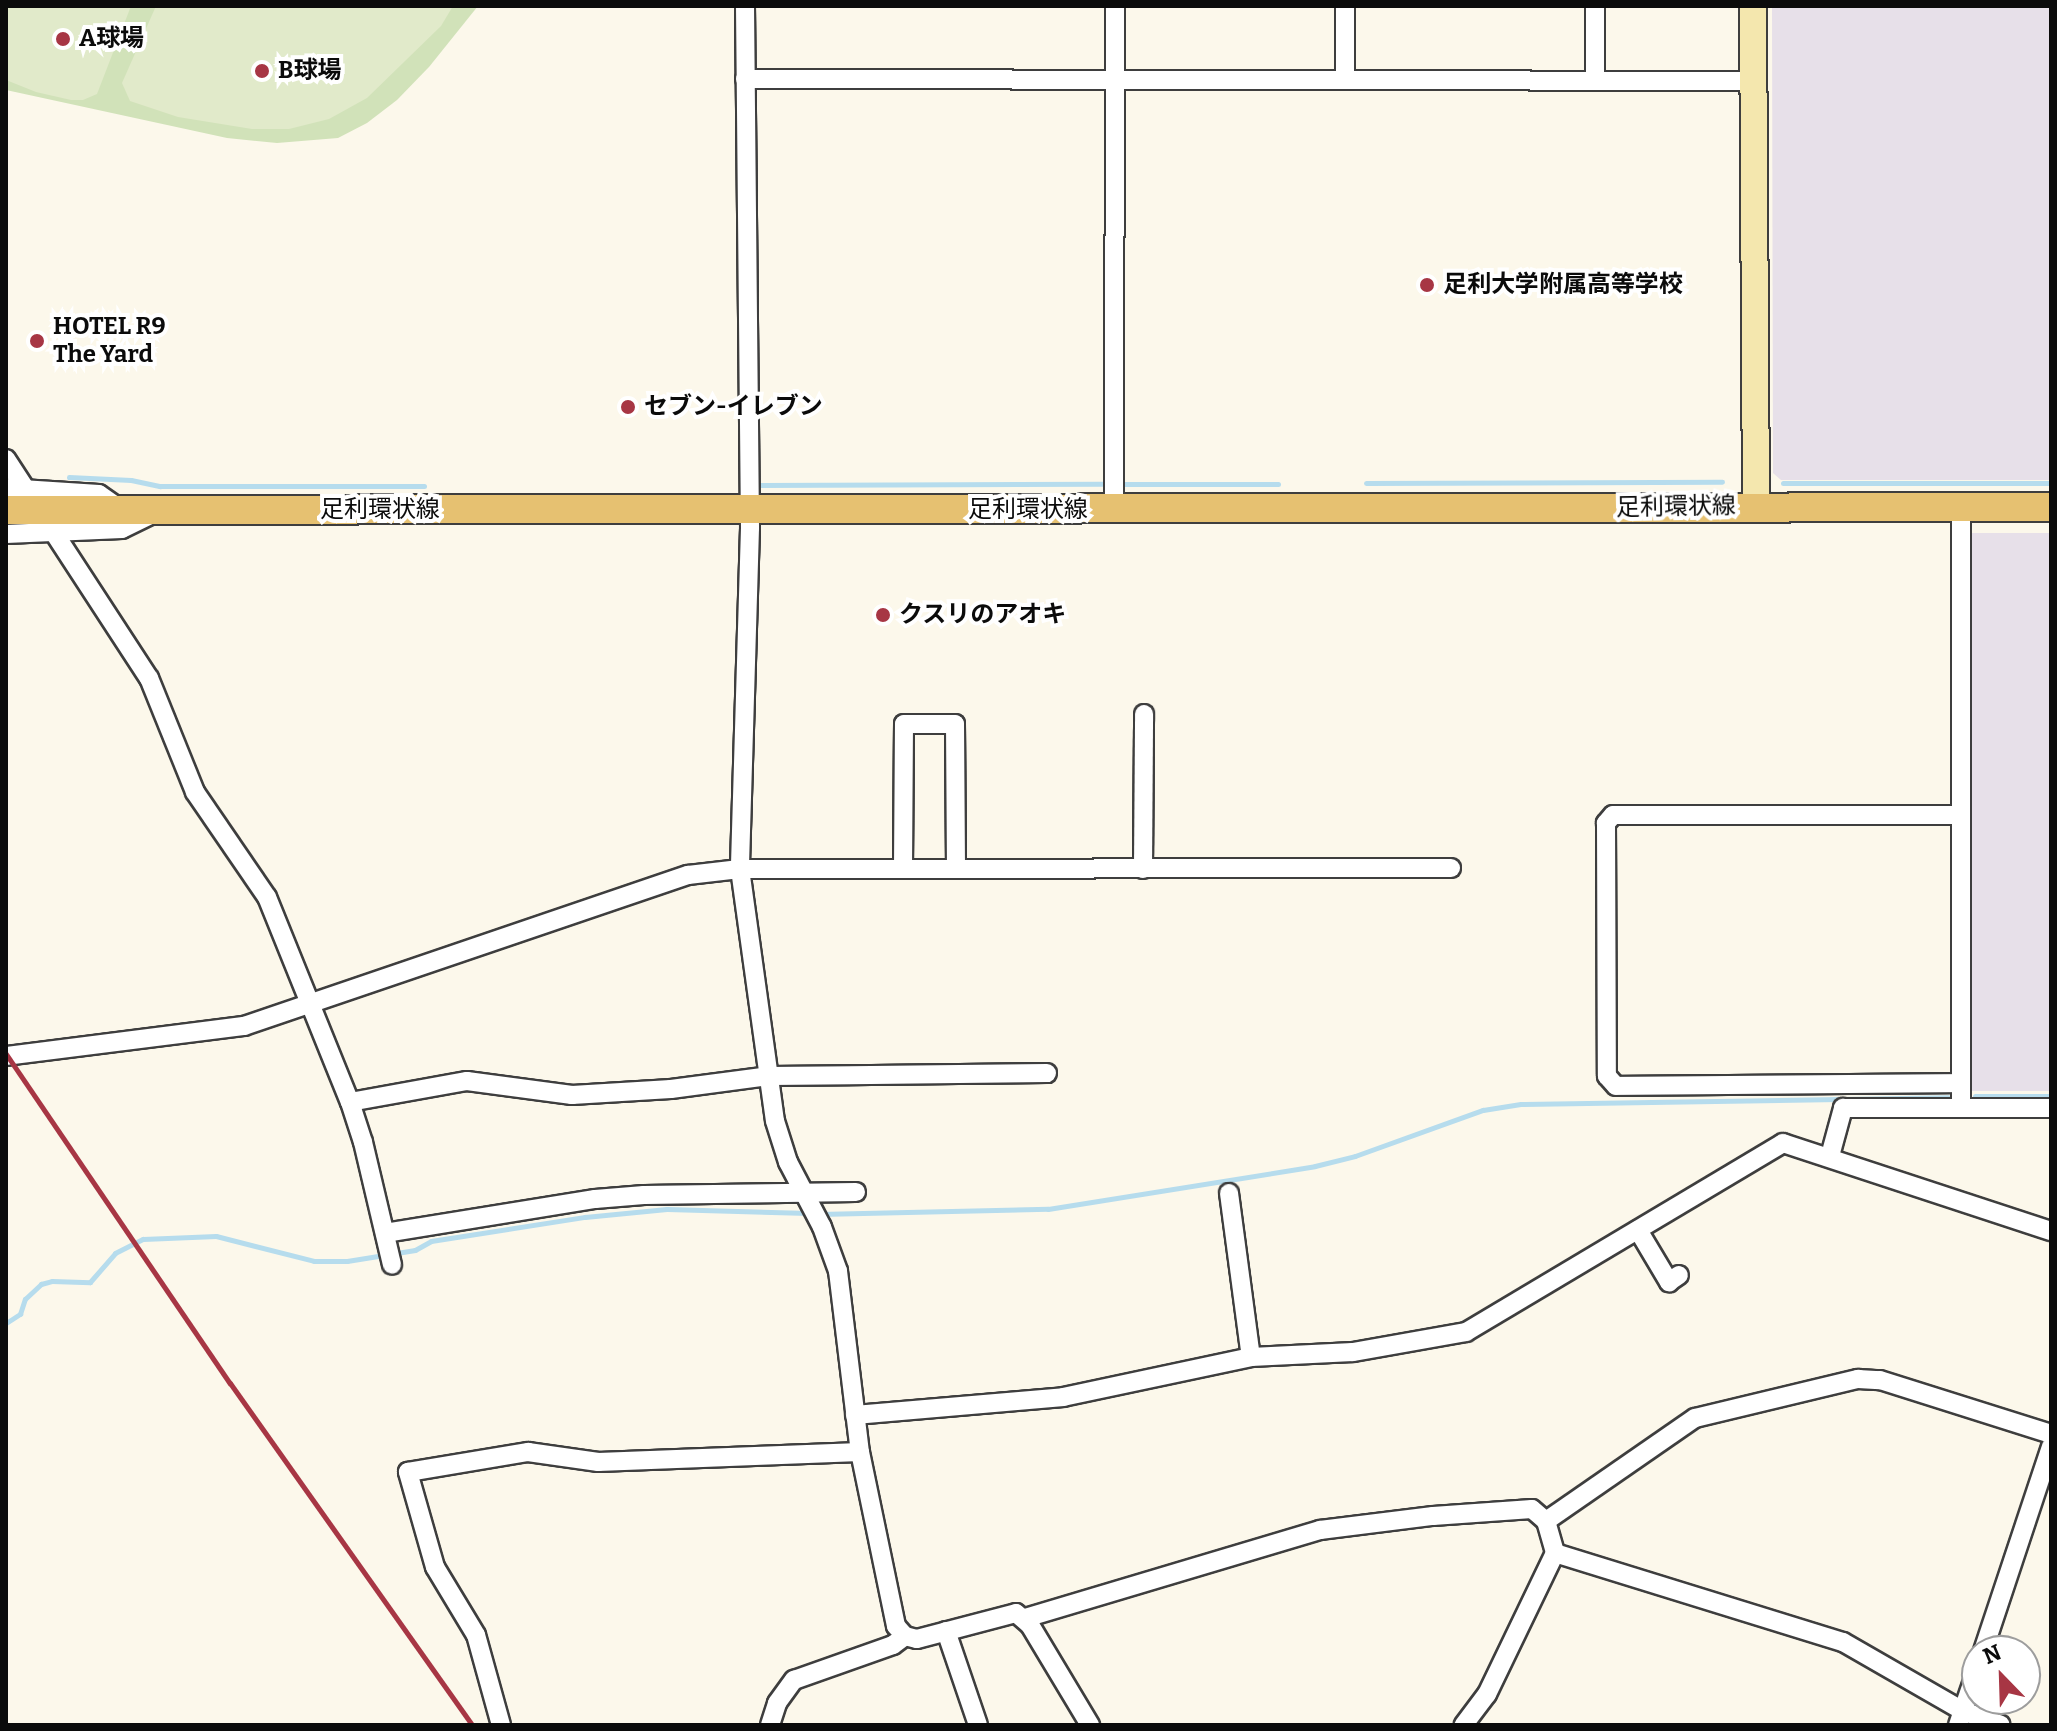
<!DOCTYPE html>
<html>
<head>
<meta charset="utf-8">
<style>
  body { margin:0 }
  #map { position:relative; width:2057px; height:1731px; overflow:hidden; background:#fcf8eb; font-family:Bitter,"Noto Sans JP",serif }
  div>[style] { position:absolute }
  .industrial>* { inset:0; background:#e7e0e9 }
  .green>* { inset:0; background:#d1e2b9 }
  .pitch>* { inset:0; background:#e1eaca }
  .stream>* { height:5px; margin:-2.5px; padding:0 2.5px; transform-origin:2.5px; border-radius:2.5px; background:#b6dced }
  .roads { filter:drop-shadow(2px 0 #3e3e3e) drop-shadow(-2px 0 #3e3e3e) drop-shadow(0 2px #3e3e3e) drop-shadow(0 -2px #3e3e3e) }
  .street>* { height:18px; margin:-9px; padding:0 9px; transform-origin:9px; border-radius:9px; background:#fff }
  .secondary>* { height:26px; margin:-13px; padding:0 13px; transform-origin:13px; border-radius:13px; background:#f4e7ae }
  .primary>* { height:28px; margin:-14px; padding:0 14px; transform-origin:14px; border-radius:14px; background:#e6c171 }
  .rail>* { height:5px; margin:-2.5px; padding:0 2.5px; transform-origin:2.5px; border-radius:2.5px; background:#a73644 }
  .dots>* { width:22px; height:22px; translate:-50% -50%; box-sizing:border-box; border:4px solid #fff; border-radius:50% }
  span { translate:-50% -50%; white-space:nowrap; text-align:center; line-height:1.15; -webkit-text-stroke:8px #fff; paint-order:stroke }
  .poi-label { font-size:24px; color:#0b0b0b; font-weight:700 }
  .left { translate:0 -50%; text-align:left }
  .street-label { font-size:24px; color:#0b0b0b }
  .frame { position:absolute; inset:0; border:8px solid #0b0b0b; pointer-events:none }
  .north { position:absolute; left:1961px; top:1635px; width:80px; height:80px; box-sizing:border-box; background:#fff; border:2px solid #9d9d9d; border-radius:50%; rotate:337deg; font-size:22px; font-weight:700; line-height:32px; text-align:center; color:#0b0b0b }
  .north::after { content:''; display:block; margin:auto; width:28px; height:36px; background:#a73644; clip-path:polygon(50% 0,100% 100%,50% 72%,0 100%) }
</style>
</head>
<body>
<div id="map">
  <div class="industrial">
    <div style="clip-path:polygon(1772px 6px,2051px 6px,2051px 480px,1781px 480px,1773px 473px)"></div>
    <div style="clip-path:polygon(1971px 533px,2051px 533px,2051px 1091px,1972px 1091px)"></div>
  </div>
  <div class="green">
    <div style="clip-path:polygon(6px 6px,478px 6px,429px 67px,397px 100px,367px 123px,338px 138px,277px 143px,227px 138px,6px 90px)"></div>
  </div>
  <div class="pitch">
    <div style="clip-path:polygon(6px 6px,131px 6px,97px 94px,83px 100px,71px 100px,36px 92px,6px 80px)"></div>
    <div style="clip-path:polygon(156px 6px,453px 6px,441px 26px,367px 98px,329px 119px,289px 129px,252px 129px,178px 117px,130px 101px,122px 83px)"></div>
  </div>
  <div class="stream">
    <div style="left:69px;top:477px;width:62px;rotate:2.8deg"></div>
    <div style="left:131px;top:480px;width:30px;rotate:12deg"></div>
    <div style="left:160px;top:486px;width:264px"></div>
    <div style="left:1366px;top:483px;width:356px;rotate:-0.2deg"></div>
    <div style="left:1783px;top:483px;width:268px"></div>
    <div style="left:1122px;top:484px;width:156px"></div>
    <div style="left:758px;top:485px;width:349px;rotate:-0.2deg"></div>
    <div style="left:1975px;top:1096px;width:76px"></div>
    <div style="left:819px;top:1214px;width:229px;rotate:-1.3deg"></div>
    <div style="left:1048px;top:1209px;width:270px;rotate:-9.1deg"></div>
    <div style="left:1315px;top:1166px;width:41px;rotate:-14deg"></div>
    <div style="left:1355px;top:1156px;width:136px;rotate:-19.8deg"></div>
    <div style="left:1483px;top:1110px;width:38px;rotate:-9deg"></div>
    <div style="left:1521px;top:1104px;width:427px;rotate:-0.9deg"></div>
    <div style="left:6px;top:1323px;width:17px;rotate:-33deg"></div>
    <div style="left:20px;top:1314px;width:16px;rotate:-72deg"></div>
    <div style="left:25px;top:1299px;width:22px;rotate:-43deg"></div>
    <div style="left:41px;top:1284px;width:11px;rotate:-15deg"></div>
    <div style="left:52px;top:1281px;width:38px;rotate:2deg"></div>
    <div style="left:90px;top:1282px;width:38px;rotate:-49deg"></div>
    <div style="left:115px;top:1253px;width:31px;rotate:-27deg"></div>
    <div style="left:143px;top:1239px;width:73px;rotate:-2.4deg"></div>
    <div style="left:216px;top:1236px;width:101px;rotate:14.3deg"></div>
    <div style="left:314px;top:1261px;width:33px"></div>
    <div style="left:347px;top:1261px;width:69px;rotate:-9.2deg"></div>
    <div style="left:415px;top:1250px;width:18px;rotate:-29deg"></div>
    <div style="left:431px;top:1241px;width:156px;rotate:-8.9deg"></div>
    <div style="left:585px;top:1217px;width:82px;rotate:-5.6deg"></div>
    <div style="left:667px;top:1209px;width:142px;rotate:1.6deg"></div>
  </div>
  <div class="roads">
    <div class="street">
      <div style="left:745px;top:6px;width:522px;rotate:89.45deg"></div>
      <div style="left:750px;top:528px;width:341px;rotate:91.7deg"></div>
      <div style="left:740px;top:869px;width:254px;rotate:82.1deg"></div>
      <div style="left:775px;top:1121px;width:43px;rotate:72.4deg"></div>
      <div style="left:788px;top:1162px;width:73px;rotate:62.4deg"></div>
      <div style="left:822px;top:1227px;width:47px;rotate:70deg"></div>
      <div style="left:838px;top:1271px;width:182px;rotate:83.1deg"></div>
      <div style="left:860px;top:1452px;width:178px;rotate:78.3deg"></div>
      <div style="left:896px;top:1626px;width:13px;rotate:48deg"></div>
      <div style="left:905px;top:1636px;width:12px;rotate:14deg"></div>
      <div style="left:917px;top:1639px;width:102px;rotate:-14.7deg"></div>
      <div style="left:1016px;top:1613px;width:18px;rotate:41deg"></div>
      <div style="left:1030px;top:1625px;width:117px;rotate:59deg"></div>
      <div style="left:1345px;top:6px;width:72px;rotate:90deg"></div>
      <div style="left:1595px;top:6px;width:73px;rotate:90deg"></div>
      <div style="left:745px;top:79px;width:1007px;rotate:0.11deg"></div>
      <div style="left:6px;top:459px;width:262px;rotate:56.9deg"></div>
      <div style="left:149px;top:678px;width:123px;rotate:68deg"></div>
      <div style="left:195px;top:792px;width:127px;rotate:55.6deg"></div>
      <div style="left:267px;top:897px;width:221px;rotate:68deg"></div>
      <div style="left:350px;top:1102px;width:42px;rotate:72deg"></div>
      <div style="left:363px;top:1142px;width:126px;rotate:76.7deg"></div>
      <div style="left:6px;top:488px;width:93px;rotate:3.7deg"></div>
      <div style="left:99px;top:494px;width:24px;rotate:35deg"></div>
      <div style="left:1114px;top:510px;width:504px;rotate:-89.89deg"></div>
      <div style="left:6px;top:534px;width:116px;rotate:-2.5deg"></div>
      <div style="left:122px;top:529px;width:37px;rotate:-26deg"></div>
      <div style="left:1961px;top:815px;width:348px;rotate:180deg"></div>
      <div style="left:1613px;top:815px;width:11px;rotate:131deg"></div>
      <div style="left:1606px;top:823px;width:253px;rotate:89.8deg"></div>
      <div style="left:1607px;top:1076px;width:13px;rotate:48deg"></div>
      <div style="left:1616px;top:1086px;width:345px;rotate:-0.5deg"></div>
      <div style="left:903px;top:867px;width:143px;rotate:-89.6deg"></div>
      <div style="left:904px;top:724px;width:51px"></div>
      <div style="left:955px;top:724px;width:143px;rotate:89.6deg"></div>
      <div style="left:1143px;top:869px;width:155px;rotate:-89.6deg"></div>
      <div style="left:6px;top:1056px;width:240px;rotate:-7.2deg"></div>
      <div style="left:244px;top:1026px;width:469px;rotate:-18.8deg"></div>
      <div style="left:688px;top:875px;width:52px;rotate:-6.6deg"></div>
      <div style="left:740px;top:869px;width:711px;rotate:-0.08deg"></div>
      <div style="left:350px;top:1102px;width:119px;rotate:-10.2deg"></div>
      <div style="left:467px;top:1081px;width:106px;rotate:7.6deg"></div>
      <div style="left:572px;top:1095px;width:99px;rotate:-3.5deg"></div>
      <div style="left:671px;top:1089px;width:100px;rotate:-7.5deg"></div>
      <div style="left:770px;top:1076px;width:277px;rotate:-0.6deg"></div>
      <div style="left:1961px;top:1106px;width:599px;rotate:-90deg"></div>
      <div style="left:1830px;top:1156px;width:50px;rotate:-74.8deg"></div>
      <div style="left:1843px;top:1108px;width:208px"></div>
      <div style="left:1229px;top:1193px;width:165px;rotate:82.4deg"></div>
      <div style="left:1638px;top:1230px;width:61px;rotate:59.2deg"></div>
      <div style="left:1669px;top:1282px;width:12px;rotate:-35deg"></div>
      <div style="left:385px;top:1233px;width:213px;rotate:-9.2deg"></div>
      <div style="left:595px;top:1199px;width:49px;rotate:-4.7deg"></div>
      <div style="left:644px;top:1195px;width:212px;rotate:-0.8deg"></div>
      <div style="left:855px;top:1415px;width:209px;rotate:-4.9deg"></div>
      <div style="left:1063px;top:1397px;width:192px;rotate:-12deg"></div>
      <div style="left:1251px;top:1357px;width:102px;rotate:-2.8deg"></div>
      <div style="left:1353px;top:1352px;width:115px;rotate:-10deg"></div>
      <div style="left:1466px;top:1332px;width:369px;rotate:-30.8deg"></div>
      <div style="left:1783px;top:1143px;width:282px;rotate:18.2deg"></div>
      <div style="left:1546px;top:1521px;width:181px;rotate:-34.7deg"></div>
      <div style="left:1695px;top:1418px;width:168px;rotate:-13.5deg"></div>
      <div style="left:1858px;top:1379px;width:22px;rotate:3deg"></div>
      <div style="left:1880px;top:1380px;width:179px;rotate:17.5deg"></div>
      <div style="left:1555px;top:1553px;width:301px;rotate:17.2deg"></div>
      <div style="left:1843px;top:1642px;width:138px;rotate:29.9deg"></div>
      <div style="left:1963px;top:1711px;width:40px;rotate:20.2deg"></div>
      <div style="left:1025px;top:1618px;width:308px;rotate:-16.6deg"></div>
      <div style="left:1320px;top:1530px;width:114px;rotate:-7.1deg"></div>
      <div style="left:1433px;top:1516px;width:99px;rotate:-4deg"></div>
      <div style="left:1532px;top:1509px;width:18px;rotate:41deg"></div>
      <div style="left:1546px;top:1521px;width:33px;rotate:74deg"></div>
      <div style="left:1555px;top:1553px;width:157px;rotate:115.7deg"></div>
      <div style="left:1487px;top:1694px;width:39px;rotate:127deg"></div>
      <div style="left:946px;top:1631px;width:99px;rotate:71.2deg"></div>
      <div style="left:1983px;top:1651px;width:216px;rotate:-71.6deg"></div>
      <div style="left:501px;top:1725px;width:93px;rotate:-105.5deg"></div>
      <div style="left:476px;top:1635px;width:79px;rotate:-121.1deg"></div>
      <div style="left:435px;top:1567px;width:99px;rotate:-105.9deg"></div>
      <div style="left:408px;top:1472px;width:122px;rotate:-9.5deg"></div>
      <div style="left:528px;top:1452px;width:71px;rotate:8.1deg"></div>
      <div style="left:598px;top:1462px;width:262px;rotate:-2.2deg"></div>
      <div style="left:770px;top:1725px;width:23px;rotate:-72deg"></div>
      <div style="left:777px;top:1703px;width:29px;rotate:-54deg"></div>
      <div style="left:794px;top:1680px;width:105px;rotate:-19.5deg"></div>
      <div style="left:893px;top:1645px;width:15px;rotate:-37deg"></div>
      <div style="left:1958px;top:1725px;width:59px;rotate:-71.3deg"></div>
    </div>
    <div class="secondary">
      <div style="left:1753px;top:6px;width:500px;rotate:89.66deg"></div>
    </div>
    <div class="primary">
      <div style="left:6px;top:510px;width:2045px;rotate:-0.08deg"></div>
    </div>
  </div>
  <div class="rail">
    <div style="left:6px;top:1054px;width:398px;rotate:55.8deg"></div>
    <div style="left:230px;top:1383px;width:419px;rotate:54.7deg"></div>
  </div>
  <div class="dots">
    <div style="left:63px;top:39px;background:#a73644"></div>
    <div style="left:262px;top:71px;background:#a73644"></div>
    <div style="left:1427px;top:285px;background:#a73644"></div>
    <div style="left:37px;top:341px;background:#a73644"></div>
    <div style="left:628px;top:407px;background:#a73644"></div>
    <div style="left:883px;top:615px;background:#a73644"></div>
  </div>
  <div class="poi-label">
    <span class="left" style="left:79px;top:39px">A球場</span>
    <span class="left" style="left:278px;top:71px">B球場</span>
    <span class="left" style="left:1443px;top:285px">足利大学附属高等学校</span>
    <span class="left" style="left:53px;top:341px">HOTEL R9<br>The Yard</span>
    <span class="left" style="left:644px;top:407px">セブン-イレブン</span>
    <span class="left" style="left:899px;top:615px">クスリのアオキ</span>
  </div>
  <div class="street-label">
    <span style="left:1676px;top:507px;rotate:-1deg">足利環状線</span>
    <span style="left:380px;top:510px">足利環状線</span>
    <span style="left:1028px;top:510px">足利環状線</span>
  </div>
  <div class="frame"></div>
  <div class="north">N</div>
</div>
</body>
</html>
